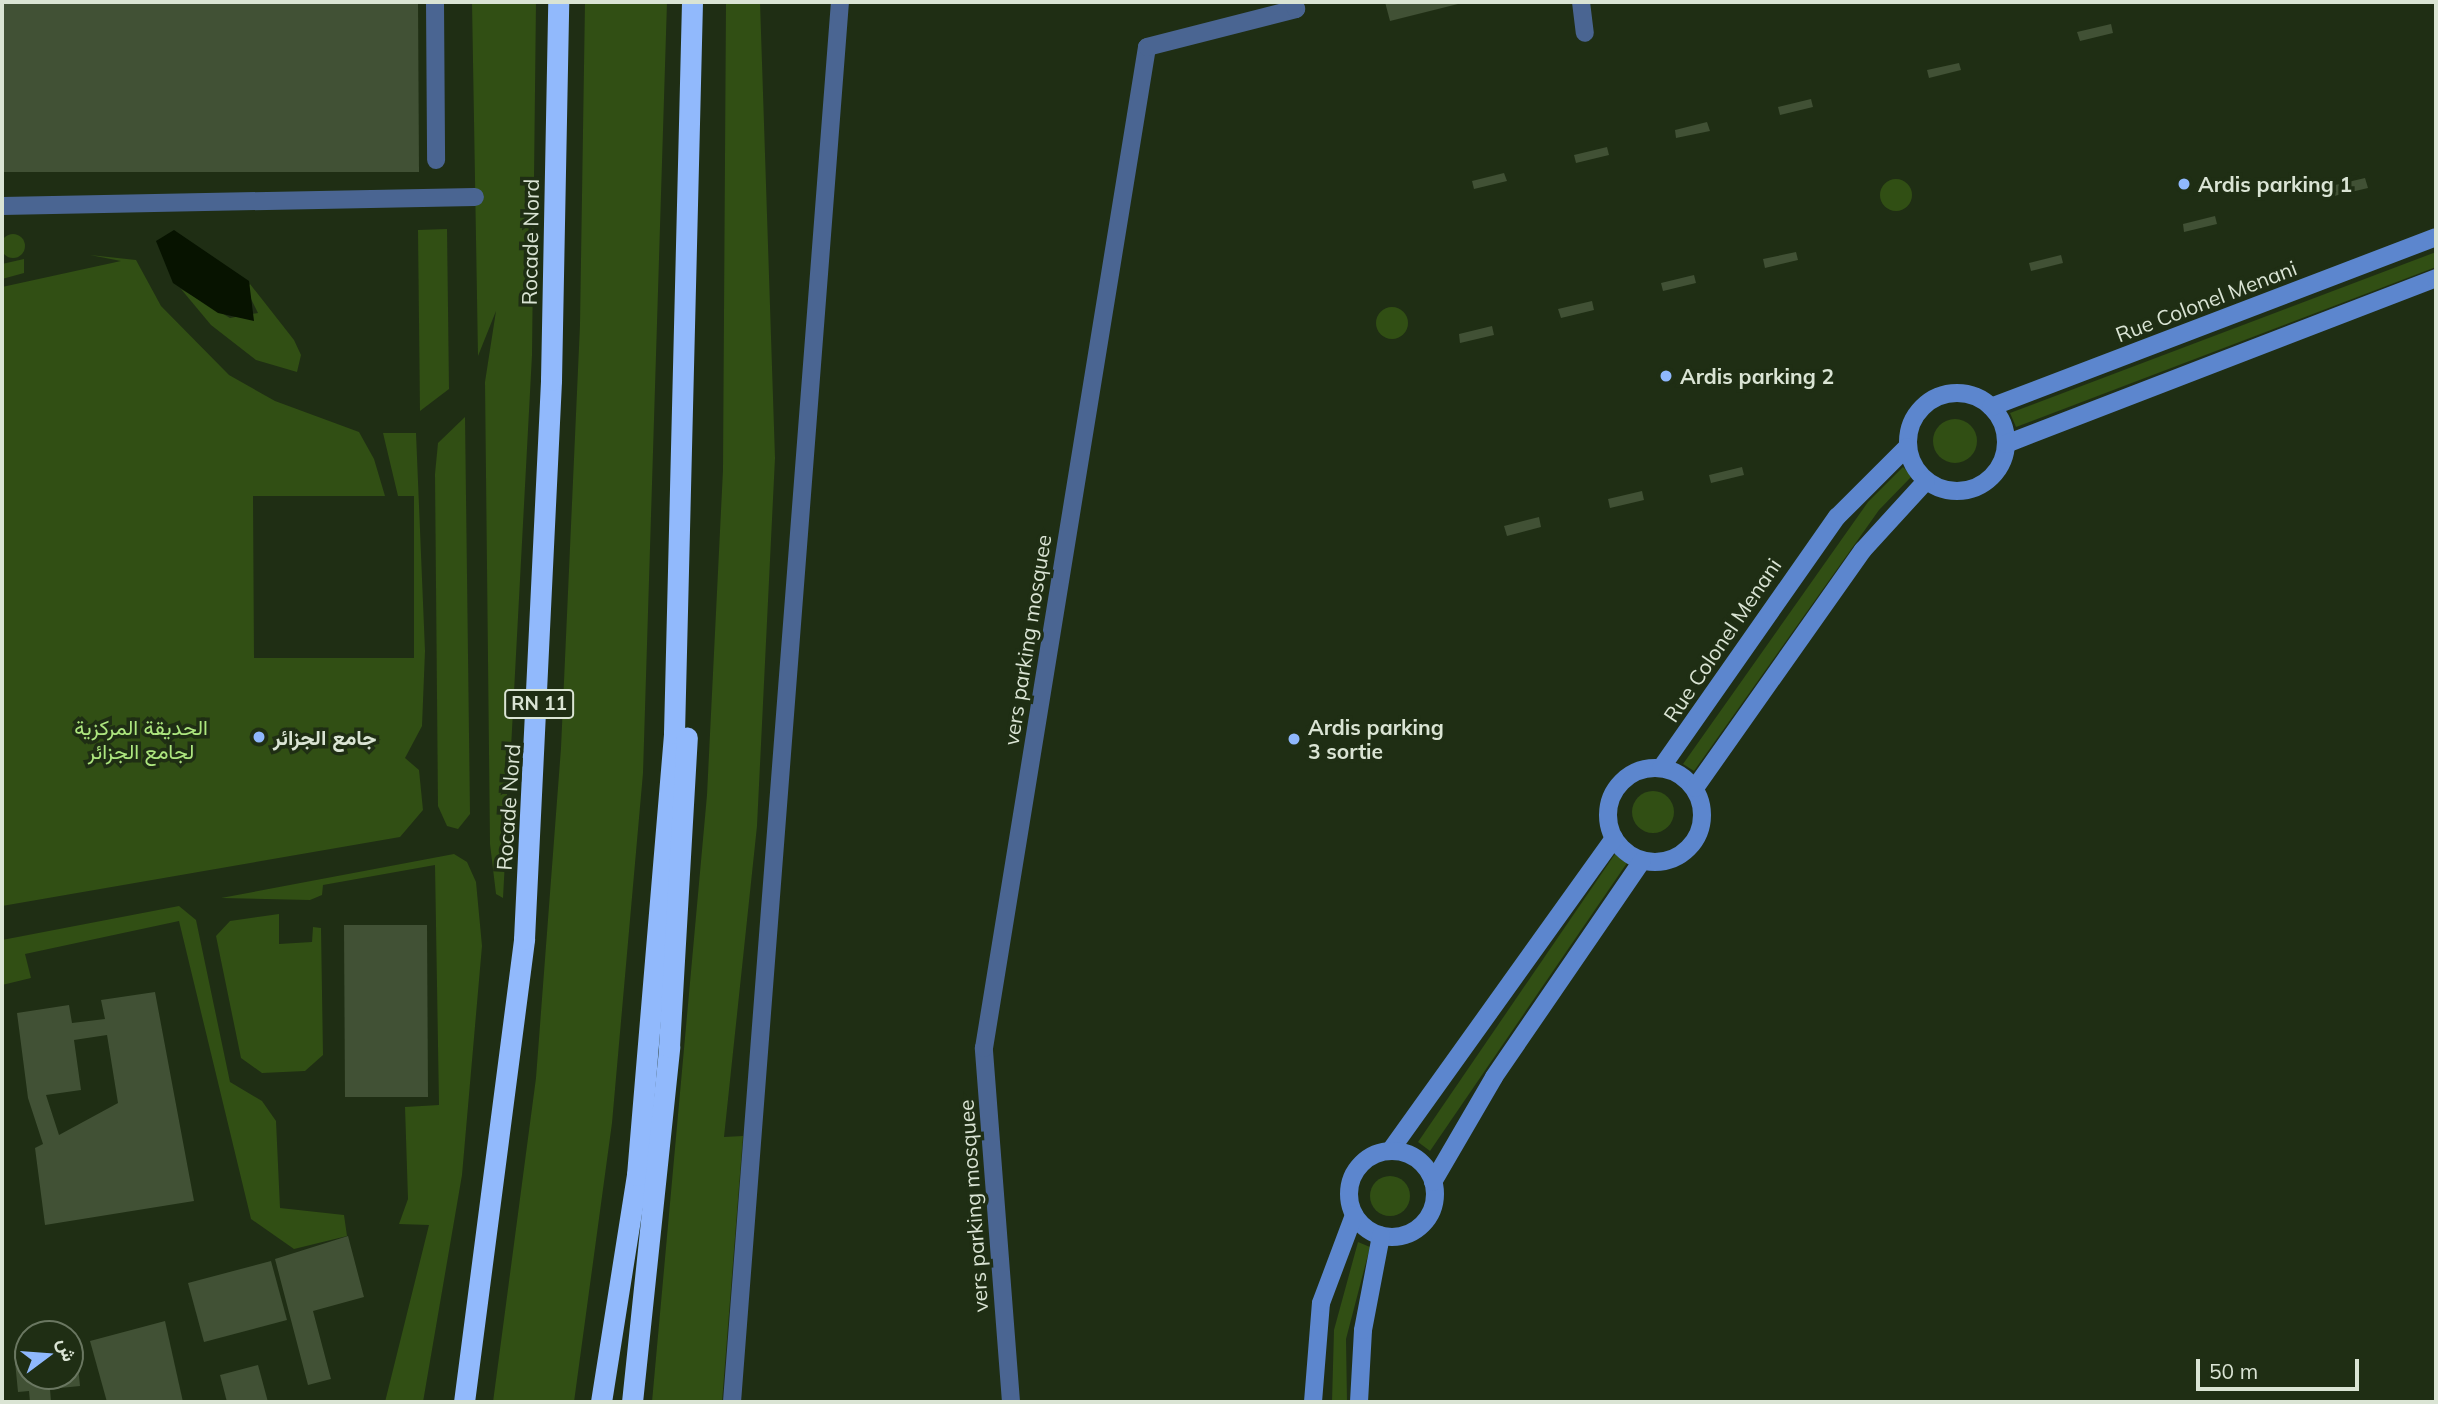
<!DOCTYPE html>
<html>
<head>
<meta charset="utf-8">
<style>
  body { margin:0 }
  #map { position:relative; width:2438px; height:1404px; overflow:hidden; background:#1f2e14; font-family:Mulish,Vazirmatn,sans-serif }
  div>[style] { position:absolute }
  .green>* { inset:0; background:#314f14 }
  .round { border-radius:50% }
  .water>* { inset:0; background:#071300 }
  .building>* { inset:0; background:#415135 }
  .street>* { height:18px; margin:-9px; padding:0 9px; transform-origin:9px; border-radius:9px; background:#4a6592 }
  .secondary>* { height:18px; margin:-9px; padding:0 9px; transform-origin:9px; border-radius:9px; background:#5c86ce }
  .secondary>.ring { margin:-9px; padding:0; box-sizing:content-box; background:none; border:18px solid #5c86ce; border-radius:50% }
  .highway>* { height:21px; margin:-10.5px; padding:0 10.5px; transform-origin:10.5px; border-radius:10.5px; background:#91b9fc }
  .dots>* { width:19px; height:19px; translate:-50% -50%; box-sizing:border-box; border:4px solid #1f2e14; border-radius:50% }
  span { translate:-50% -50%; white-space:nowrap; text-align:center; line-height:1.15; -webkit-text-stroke:7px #1f2e14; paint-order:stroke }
  .shield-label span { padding:2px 5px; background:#1f2e14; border:2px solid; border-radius:5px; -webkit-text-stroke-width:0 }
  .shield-label { font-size:19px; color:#dae4d4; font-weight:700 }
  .poi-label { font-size:21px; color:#dae4d4; font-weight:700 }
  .left { translate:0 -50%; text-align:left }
  .street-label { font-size:21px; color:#dae4d4 }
  .park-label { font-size:21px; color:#ade67f }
  .frame { position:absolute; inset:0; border:4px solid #dae4d4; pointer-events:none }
  .north { position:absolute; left:14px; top:1320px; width:70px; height:70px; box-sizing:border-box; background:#1f2e14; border:2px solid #6a7761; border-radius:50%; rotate:74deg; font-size:19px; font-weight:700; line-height:28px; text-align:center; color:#dae4d4 }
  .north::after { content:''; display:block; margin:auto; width:24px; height:32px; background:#8fb8fd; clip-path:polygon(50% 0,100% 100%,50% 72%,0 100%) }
  .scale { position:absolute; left:2196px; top:1359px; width:163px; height:32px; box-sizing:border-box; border:4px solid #dae4d4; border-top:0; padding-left:9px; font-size:21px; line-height:24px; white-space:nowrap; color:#dae4d4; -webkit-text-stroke:5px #1f2e14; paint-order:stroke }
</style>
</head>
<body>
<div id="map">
  <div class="green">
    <div style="clip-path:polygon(472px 2px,536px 2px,532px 355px,503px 898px,496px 894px,490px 844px,485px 382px,496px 311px,478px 356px)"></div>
    <div style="clip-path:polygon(585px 2px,667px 2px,643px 773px,612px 1123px,574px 1402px,493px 1402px,536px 1078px,561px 748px,580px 325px)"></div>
    <div style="clip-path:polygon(726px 2px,760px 2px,775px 458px,757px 826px,724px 1137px,743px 1136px,722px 1402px,652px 1402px,707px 795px,723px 470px)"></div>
    <div class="round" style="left:1880px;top:179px;width:32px;height:32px"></div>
    <div style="clip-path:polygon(447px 229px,449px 389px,420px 411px,418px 230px)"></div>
    <div class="round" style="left:1px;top:234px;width:24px;height:24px"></div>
    <div style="clip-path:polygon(2436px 252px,2436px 267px,2016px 427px,2010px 413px)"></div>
    <div style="clip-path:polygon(90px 255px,136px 260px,161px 306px,229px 375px,275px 401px,359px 432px,374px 459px,385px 496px,253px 496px,254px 658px,414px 658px,414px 496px,398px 496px,383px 433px,416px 433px,425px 651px,422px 726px,405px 758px,419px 770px,423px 810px,400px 837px,2px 906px,2px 287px,121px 261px)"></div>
    <div style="clip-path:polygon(24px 259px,24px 273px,2px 279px,2px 264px)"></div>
    <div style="clip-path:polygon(250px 284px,294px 340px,301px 355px,297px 372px,256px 360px,211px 325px,181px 289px,230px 318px,258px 313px,246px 289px)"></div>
    <div class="round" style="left:1376px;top:307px;width:32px;height:32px"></div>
    <div style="clip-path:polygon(465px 417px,470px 814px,458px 829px,447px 826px,438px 806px,435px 474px,438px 443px)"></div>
    <div class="round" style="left:1933px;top:419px;width:44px;height:44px"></div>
    <div style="clip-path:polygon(1903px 467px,1912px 476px,1879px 510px,1694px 771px,1683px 764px,1868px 502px)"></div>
    <div class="round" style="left:1632px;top:791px;width:42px;height:42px"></div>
    <div style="clip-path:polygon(454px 854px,467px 862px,476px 882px,482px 946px,462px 1175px,423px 1402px,385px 1402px,429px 1225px,399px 1224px,408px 1199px,405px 1107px,439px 1105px,435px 865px,323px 885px,322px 895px,310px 900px,221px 898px)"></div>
    <div style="clip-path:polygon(1615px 854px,1627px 863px,1430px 1151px,1418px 1142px)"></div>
    <div style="clip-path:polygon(179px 906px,196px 920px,230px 1082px,262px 1101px,276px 1121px,280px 1208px,344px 1215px,347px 1236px,294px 1249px,251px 1219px,179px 921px,25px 954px,31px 978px,2px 985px,2px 940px)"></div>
    <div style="clip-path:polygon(279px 914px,279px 944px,312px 942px,313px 927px,321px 928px,323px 1055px,305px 1071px,262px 1073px,241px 1058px,216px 936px,230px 921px)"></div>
    <div class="round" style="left:1370px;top:1176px;width:40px;height:40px"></div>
    <div style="clip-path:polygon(1358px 1242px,1370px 1247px,1346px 1339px,1347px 1402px,1332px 1402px,1334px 1330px)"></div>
  </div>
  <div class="water">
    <div style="clip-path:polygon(174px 230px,249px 281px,254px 321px,218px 313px,173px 283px,156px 241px)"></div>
  </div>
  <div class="building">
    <div style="clip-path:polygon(2px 2px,418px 2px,419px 172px,2px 172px)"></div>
    <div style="clip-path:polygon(1385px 2px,1462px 2px,1462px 3px,1390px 21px)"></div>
    <div style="clip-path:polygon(2111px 24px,2113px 33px,2080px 41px,2077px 32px)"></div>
    <div style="clip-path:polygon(1959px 63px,1961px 70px,1929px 78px,1927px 70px)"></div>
    <div style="clip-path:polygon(1811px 99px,1813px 107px,1780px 115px,1778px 107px)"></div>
    <div style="clip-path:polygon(1707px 122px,1710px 131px,1676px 138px,1675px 130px)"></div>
    <div style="clip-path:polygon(1607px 147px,1609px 155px,1576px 163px,1574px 155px)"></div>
    <div style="clip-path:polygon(1504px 173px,1507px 181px,1474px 189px,1472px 181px)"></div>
    <div style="clip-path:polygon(2365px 178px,2368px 188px,2334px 196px,2331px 186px)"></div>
    <div style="clip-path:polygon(2215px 216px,2217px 224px,2184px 232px,2183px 224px)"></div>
    <div style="clip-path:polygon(1796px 252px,1798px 260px,1765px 268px,1763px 259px)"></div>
    <div style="clip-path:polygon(2061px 255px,2063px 263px,2031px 271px,2029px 263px)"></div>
    <div style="clip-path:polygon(1694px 275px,1696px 283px,1663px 291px,1661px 283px)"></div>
    <div style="clip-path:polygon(1592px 301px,1594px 310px,1561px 318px,1558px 309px)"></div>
    <div style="clip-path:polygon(1492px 326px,1494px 335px,1460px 343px,1459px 334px)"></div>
    <div style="clip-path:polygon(1742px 467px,1744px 475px,1711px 483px,1709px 475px)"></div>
    <div style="clip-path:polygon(1642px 491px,1644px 500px,1610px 508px,1608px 499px)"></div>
    <div style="clip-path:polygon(1539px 517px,1541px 527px,1507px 536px,1504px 526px)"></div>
    <div style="clip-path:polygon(344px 925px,427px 925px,428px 1097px,345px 1097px)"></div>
    <div style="clip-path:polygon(evenodd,155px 992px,194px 1201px,45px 1225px,35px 1148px,43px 1144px,28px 1098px,17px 1013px,69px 1005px,72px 1023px,105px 1019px,101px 1000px,155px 992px,107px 1035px,118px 1103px,59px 1135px,46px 1095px,81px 1090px,74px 1040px,107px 1035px)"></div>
    <div style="clip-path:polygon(348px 1236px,364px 1297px,313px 1311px,331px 1379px,308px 1385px,275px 1259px)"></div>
    <div style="clip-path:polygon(271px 1261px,287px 1320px,204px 1342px,188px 1283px)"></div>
    <div style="clip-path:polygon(165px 1321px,183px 1402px,107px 1402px,90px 1341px)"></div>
    <div style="clip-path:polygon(70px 1346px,76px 1346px,80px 1386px,50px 1389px,51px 1402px,30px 1402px,29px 1391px,18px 1392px,14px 1351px,28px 1350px,28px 1376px,70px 1376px)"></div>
    <div style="clip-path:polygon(258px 1365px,268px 1402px,227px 1402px,220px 1375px)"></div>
  </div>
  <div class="street">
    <div style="left:435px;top:2px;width:158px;rotate:89.6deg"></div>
    <div style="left:1581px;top:2px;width:31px;rotate:83deg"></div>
    <div style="left:2px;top:206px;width:473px;rotate:-1.1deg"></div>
    <div style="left:732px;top:1402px;width:1404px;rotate:-85.59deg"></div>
    <div style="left:1011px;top:1402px;width:355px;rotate:-94.4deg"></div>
    <div style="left:984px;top:1048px;width:1014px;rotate:-80.75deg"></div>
    <div style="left:1147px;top:47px;width:154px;rotate:-14.3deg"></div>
    <div style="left:1296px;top:9px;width:7px;rotate:-106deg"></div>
  </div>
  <div class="secondary">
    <div class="ring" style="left:1908px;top:393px;width:80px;height:80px"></div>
    <div style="left:1991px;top:407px;width:476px;rotate:-20.9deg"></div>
    <div style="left:2006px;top:444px;width:461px;rotate:-21.1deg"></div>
    <div class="ring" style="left:1608px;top:768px;width:76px;height:76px"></div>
    <div style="left:1661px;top:768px;width:307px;rotate:-55deg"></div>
    <div style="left:1837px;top:517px;width:99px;rotate:-45deg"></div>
    <div style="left:1695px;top:788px;width:291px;rotate:-54.8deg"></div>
    <div style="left:1863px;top:550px;width:93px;rotate:-47.6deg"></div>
    <div style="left:1390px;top:1151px;width:385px;rotate:-54.4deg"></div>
    <div class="ring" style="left:1349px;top:1151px;width:68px;height:68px"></div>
    <div style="left:1433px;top:1182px;width:121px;rotate:-59.8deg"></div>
    <div style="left:1494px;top:1077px;width:262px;rotate:-55.6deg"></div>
    <div style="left:1313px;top:1402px;width:99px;rotate:-85.4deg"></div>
    <div style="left:1321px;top:1303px;width:94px;rotate:-69.4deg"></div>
    <div style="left:1359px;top:1402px;width:72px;rotate:-86.8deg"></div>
    <div style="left:1363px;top:1330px;width:96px;rotate:-79.2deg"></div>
  </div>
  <div class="highway">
    <div style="left:464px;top:1402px;width:467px;rotate:-82.6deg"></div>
    <div style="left:524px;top:939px;width:560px;rotate:-87.23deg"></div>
    <div style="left:551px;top:380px;width:378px;rotate:-88.9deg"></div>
    <div style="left:601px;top:1402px;width:230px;rotate:-81deg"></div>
    <div style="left:637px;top:1175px;width:444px;rotate:-85.2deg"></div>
    <div style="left:674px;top:733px;width:731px;rotate:-88.59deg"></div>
    <div style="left:632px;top:1402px;width:357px;rotate:-84deg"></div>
    <div style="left:669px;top:1047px;width:310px;rotate:-86.7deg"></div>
  </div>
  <div class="dots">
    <div style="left:2184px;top:184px;background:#8fb8fd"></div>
    <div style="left:1666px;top:376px;background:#8fb8fd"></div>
    <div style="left:259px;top:737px;background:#8fb8fd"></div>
    <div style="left:1294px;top:739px;background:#8fb8fd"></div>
  </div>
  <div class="shield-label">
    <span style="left:539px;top:704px">RN 11</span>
  </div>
  <div class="poi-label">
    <span class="left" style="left:2198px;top:184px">Ardis parking 1</span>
    <span class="left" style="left:1680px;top:376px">Ardis parking 2</span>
    <span class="left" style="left:1308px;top:739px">Ardis parking<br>3 sortie</span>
    <span class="left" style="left:273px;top:737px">جامع الجزائر</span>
  </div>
  <div class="street-label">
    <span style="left:530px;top:242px;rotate:-89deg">Rocade Nord</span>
    <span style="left:2206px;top:301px;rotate:-21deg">Rue Colonel Menani</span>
    <span style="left:1027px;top:640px;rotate:-81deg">vers parking mosquee</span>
    <span style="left:1722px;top:640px;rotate:-56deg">Rue Colonel Menani</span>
    <span style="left:508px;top:807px;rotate:-86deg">Rocade Nord</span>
    <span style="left:973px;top:1206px;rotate:-94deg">vers parking mosquee</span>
  </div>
  <div class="park-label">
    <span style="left:141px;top:739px">الحديقة المركزية<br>لجامع الجزائر</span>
  </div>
  <div class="frame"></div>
  <div class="north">ش</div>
  <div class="scale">50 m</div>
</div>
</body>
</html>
